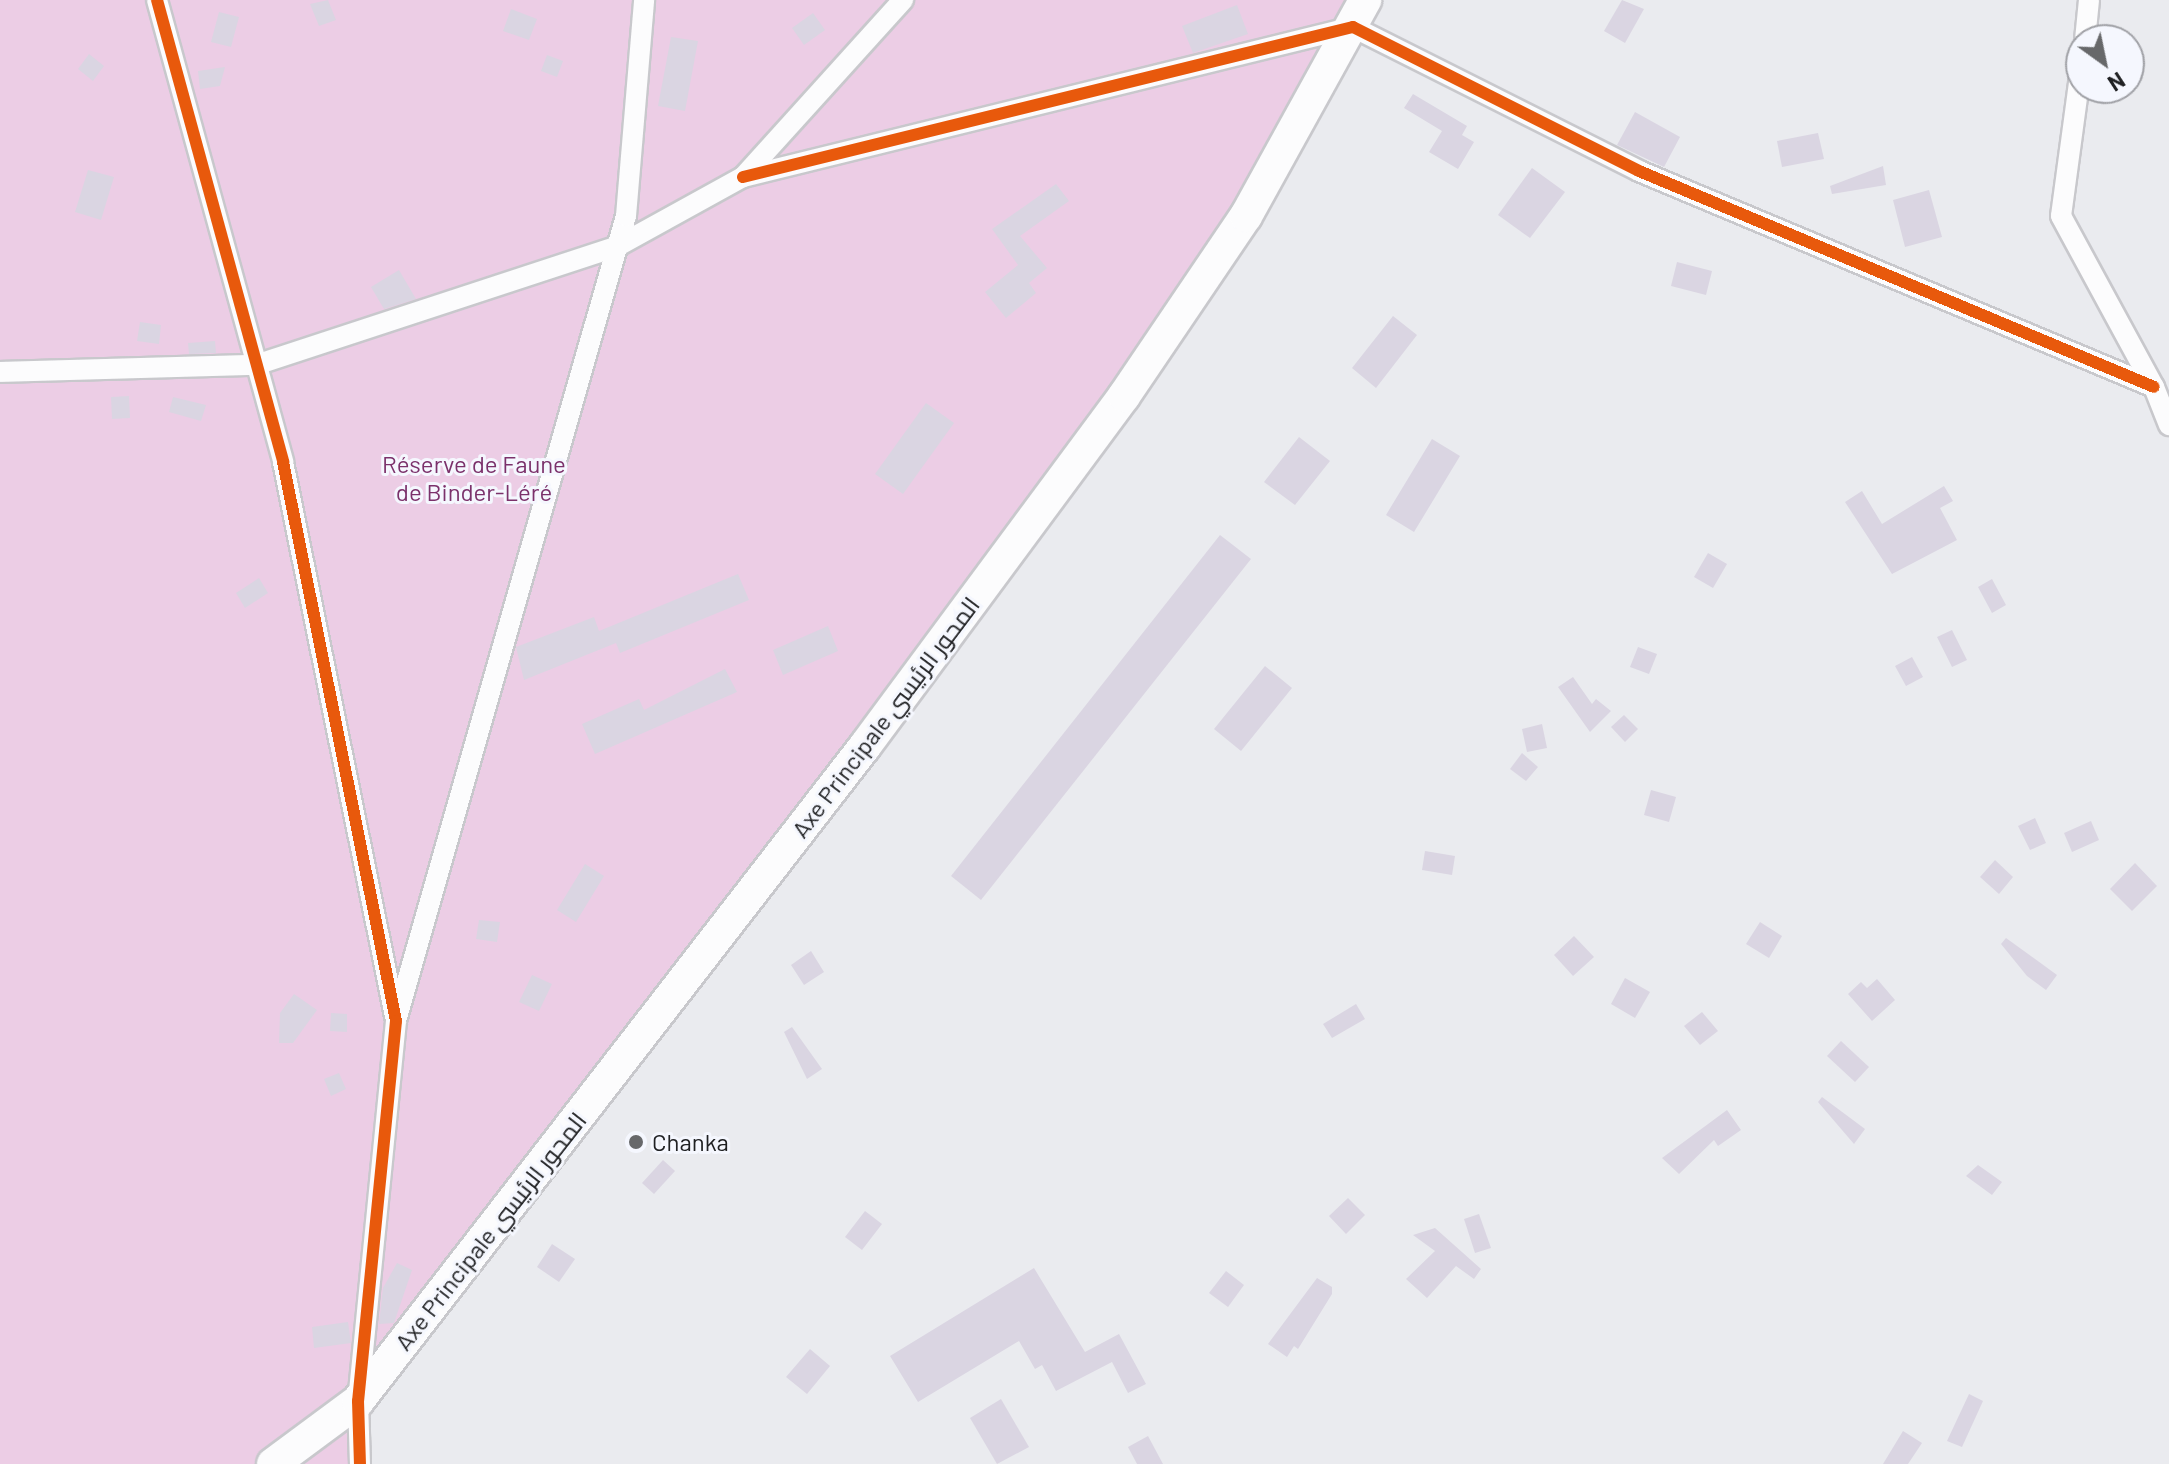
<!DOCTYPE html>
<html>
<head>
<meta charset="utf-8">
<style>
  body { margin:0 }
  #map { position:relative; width:2169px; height:1464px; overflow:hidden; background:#eaebef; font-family:Barlow,Cairo,sans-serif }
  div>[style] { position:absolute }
  .green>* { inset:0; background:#eccde5 }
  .building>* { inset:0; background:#dad5e2 }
  .roads { filter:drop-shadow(2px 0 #c8c8cc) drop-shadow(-2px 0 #c8c8cc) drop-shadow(0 2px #c8c8cc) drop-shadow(0 -2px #c8c8cc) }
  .street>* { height:20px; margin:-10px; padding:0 10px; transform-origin:10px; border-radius:10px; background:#fcfcfd }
  .primary>* { height:32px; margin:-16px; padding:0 16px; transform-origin:16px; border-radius:16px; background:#fcfcfd }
  .cycleway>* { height:12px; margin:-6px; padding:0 6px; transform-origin:6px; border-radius:6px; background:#e8590c }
  .dots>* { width:22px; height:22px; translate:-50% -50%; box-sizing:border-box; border:4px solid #f5f7fe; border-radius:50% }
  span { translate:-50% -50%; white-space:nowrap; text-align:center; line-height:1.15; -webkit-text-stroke:6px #f5f7fe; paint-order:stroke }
  .park-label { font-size:24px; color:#7b316b }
  .street-label { font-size:24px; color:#202123 }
  .poi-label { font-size:24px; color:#202123 }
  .left { translate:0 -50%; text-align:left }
  .north { position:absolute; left:2065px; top:24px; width:80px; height:80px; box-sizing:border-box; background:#f5f7fe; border:2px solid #a0a1a6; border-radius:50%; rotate:147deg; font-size:22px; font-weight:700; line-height:32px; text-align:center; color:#202123 }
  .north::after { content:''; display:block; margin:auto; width:28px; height:36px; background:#67686a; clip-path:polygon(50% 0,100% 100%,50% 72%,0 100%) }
</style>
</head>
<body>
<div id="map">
  <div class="green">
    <div style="clip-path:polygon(0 0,1365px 0,1246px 216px,358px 1401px,360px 1464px,0 1464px)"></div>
  </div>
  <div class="building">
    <div style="clip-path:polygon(328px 0,336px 20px,319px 26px,310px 4px)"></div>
    <div style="clip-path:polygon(1622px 0,1644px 9px,1625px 43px,1604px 31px)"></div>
    <div style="clip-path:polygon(1237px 5px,1248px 34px,1193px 53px,1182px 26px)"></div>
    <div style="clip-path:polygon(511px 9px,537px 19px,529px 40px,503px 31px)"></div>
    <div style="clip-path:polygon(219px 12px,239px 17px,231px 47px,211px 42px)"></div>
    <div style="clip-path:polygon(813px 13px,825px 30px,804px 45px,792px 28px)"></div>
    <div style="clip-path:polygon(671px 37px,698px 41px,685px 111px,658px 106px)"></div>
    <div style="clip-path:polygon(89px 54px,104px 66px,93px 81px,78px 69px)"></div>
    <div style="clip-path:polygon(547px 55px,563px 61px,557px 77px,541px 71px)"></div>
    <div style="clip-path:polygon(225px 67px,220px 86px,200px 89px,198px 71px)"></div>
    <div style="clip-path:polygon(1413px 94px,1467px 126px,1462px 135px,1474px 142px,1458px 169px,1429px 152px,1442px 131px,1404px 108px)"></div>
    <div style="clip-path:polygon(1635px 112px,1680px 137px,1664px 167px,1617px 145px)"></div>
    <div style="clip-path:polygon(1818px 133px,1824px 159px,1782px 167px,1777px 141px)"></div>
    <div style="clip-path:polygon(1883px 166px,1886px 185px,1832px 194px,1830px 186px)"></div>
    <div style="clip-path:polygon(1532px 168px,1565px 192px,1530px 238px,1498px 215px)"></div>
    <div style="clip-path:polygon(88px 170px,114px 177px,101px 220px,75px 212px)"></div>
    <div style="clip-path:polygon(1056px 184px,1069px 201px,1020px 236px,1047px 268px,1029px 283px,1036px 293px,1006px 318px,985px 292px,1018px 265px,992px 229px)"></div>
    <div style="clip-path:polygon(1929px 190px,1942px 237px,1905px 247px,1893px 200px)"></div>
    <div style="clip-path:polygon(1677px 262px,1712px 271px,1706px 295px,1671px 286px)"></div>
    <div style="clip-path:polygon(399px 270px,416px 299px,384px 309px,371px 287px)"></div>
    <div style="clip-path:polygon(1393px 316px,1417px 335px,1376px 388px,1352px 368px)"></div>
    <div style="clip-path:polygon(140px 322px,161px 325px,159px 344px,137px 341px)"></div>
    <div style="clip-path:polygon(215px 341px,216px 353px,189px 354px,188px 343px)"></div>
    <div style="clip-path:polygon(129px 396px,130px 418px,112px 419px,111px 397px)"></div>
    <div style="clip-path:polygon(173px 397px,206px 405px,201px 421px,169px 412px)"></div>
    <div style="clip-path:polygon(926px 403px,954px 423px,903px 494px,875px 474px)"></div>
    <div style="clip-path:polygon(1299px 437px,1330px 461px,1295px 505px,1264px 482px)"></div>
    <div style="clip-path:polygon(1432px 439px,1460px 456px,1414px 532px,1386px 515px)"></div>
    <div style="clip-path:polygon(1944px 486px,1953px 501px,1940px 508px,1957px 540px,1892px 574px,1845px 502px,1862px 491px,1882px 524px)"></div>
    <div style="clip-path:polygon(1220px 535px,1251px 559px,981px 900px,951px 876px)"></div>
    <div style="clip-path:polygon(1708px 553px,1727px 564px,1713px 588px,1694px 577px)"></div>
    <div style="clip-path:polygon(738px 574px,749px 600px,620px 653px,616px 643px,524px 680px,516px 647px,594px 617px,599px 631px)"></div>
    <div style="clip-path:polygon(259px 578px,268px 593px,245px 608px,236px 593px)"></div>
    <div style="clip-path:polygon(1992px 579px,2006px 605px,1992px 613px,1978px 587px)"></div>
    <div style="clip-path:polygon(828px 626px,838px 651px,783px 675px,773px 650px)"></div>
    <div style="clip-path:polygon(1952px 630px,1967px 660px,1952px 667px,1937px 637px)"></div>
    <div style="clip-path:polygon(1638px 647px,1657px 654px,1649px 674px,1630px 667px)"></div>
    <div style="clip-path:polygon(1912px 657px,1923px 677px,1906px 686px,1895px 666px)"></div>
    <div style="clip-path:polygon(1265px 666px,1292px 688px,1241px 751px,1214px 729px)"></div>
    <div style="clip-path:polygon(725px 669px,737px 692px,595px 754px,582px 724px,639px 699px,644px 710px)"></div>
    <div style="clip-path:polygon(1573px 677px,1592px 704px,1596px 699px,1611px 711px,1590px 732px,1558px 687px)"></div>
    <div style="clip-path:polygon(1624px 715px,1638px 729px,1625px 742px,1611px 727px)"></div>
    <div style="clip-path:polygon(1542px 724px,1547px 748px,1527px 752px,1522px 729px)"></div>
    <div style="clip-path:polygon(1522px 753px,1538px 767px,1526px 781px,1510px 769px)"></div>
    <div style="clip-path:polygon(1651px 790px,1676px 797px,1669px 822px,1644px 815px)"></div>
    <div style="clip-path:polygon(2035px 818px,2046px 843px,2030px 850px,2018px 826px)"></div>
    <div style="clip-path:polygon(2091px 821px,2099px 840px,2072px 852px,2064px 833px)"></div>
    <div style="clip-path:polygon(1425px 851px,1455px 856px,1452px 875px,1422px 870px)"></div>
    <div style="clip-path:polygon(1995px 860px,2013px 877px,1999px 894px,1980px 877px)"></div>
    <div style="clip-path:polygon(2135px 863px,2157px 886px,2132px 911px,2110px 889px)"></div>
    <div style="clip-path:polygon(585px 864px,604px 876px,576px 922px,557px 910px)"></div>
    <div style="clip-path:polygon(479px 920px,500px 922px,497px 942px,476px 939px)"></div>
    <div style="clip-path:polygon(1760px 922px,1782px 936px,1769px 958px,1746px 944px)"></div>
    <div style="clip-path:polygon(1574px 936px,1594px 957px,1573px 976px,1554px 955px)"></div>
    <div style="clip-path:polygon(2006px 938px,2057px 975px,2046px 990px,2027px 976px,2001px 944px)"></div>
    <div style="clip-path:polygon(811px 951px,824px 972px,804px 985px,791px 965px)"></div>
    <div style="clip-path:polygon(532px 975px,552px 984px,539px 1011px,519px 1002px)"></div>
    <div style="clip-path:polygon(1625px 978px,1650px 992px,1635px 1018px,1611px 1004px)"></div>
    <div style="clip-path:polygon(1877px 979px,1895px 1000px,1872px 1021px,1848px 994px,1861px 982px,1867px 988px)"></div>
    <div style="clip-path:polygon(294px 994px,317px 1010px,293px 1043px,279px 1043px,280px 1013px)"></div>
    <div style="clip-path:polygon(1356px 1004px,1365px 1019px,1332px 1038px,1323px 1024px)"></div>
    <div style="clip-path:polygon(1702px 1012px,1718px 1031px,1700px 1045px,1684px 1026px)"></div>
    <div style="clip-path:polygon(331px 1013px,347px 1014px,347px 1032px,330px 1031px)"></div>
    <div style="clip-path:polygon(792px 1027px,822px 1069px,807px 1079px,784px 1032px)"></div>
    <div style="clip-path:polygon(1841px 1041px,1869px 1067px,1855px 1082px,1827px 1056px)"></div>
    <div style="clip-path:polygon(339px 1073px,346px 1089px,331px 1096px,324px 1079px)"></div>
    <div style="clip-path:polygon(1822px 1097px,1865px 1129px,1854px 1144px,1818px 1102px)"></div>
    <div style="clip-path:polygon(1727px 1110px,1741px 1130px,1718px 1146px,1714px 1140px,1679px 1174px,1662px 1158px)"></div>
    <div style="clip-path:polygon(663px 1160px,675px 1171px,654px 1194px,642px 1183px)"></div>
    <div style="clip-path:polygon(1978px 1165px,2002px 1182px,1992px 1195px,1966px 1176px)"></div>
    <div style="clip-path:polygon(1348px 1198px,1365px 1215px,1346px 1234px,1329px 1216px)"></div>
    <div style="clip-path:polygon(865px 1211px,882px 1224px,862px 1250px,845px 1237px)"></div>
    <div style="clip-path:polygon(1479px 1214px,1491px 1248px,1475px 1253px,1464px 1219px)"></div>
    <div style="clip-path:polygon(1435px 1228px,1481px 1269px,1474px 1279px,1456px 1266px,1427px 1298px,1406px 1279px,1435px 1251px,1413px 1235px)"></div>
    <div style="clip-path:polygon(552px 1244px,575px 1259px,559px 1282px,537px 1267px)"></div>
    <div style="clip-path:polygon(397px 1263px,412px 1270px,394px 1323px,379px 1324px,383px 1288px)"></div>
    <div style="clip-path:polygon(1034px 1268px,1085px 1352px,1119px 1334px,1146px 1384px,1128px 1393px,1112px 1362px,1056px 1391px,1042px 1365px,1035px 1369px,1019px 1341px,918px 1402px,890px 1356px)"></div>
    <div style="clip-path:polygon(1226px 1271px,1244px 1285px,1228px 1307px,1209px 1293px)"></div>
    <div style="clip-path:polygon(1317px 1278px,1332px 1287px,1332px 1294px,1298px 1349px,1294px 1346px,1287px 1357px,1268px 1344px)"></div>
    <div style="clip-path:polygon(348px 1322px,351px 1343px,314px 1348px,312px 1327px)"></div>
    <div style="clip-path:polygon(810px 1349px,830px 1366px,807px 1394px,786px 1377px)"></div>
    <div style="clip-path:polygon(1969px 1394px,1983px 1401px,1962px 1447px,1947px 1441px)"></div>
    <div style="clip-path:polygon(1001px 1399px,1029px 1447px,997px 1464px,970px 1418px)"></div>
    <div style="clip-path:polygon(1903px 1431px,1922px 1443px,1908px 1464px,1883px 1464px)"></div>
    <div style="clip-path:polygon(1148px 1436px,1163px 1464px,1137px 1464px,1128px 1447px)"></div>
  </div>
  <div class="roads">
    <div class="street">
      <div style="left:157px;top:0;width:479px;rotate:74.7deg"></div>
      <div style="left:283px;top:462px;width:570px;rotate:78.57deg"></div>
      <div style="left:396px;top:1021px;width:382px;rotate:95.7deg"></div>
      <div style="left:358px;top:1401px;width:63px;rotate:88.2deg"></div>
      <div style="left:2085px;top:40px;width:40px;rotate:-84.3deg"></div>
      <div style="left:2081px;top:68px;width:149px;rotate:97.7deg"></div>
      <div style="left:2061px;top:216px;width:195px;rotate:61.5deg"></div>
      <div style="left:2154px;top:387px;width:41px;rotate:68.5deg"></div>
      <div style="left:743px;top:177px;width:628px;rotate:-13.82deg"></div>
      <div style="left:1353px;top:27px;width:320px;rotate:26.7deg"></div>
      <div style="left:1639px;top:171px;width:558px;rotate:22.75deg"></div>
      <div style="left:0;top:372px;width:256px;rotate:-1.6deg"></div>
      <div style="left:256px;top:365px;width:381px;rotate:-18.2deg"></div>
      <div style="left:618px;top:246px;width:143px;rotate:-28.9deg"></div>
      <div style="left:743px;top:177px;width:239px;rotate:-47.9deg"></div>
      <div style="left:397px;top:1017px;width:833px;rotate:-74.05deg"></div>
      <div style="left:626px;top:216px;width:217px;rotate:-85.2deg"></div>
    </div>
    <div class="primary">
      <div style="left:273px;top:1464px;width:106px;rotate:-36.5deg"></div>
      <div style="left:358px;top:1401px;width:828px;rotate:-52.26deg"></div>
      <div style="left:865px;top:746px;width:435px;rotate:-53.5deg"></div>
      <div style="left:1124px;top:396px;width:217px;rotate:-55.9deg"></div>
      <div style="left:1246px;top:216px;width:247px;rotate:-61.1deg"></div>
    </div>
  </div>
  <div class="cycleway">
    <div style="left:157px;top:0;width:479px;rotate:74.7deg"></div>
    <div style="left:283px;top:462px;width:570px;rotate:78.57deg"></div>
    <div style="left:396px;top:1021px;width:382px;rotate:95.7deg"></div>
    <div style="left:358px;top:1401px;width:63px;rotate:88.2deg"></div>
    <div style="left:743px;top:177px;width:628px;rotate:-13.82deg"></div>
    <div style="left:1353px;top:27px;width:320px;rotate:26.7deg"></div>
    <div style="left:1639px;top:171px;width:558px;rotate:22.75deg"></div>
  </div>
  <div class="dots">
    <div style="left:636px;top:1142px;background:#67686a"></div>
  </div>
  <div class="park-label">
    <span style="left:474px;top:478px">Réserve de Faune<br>de Binder-Léré</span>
  </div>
  <div class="street-label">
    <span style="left:885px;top:717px;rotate:-53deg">Axe Principale المحور الرئيسي</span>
    <span style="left:490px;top:1231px;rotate:-52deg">Axe Principale المحور الرئيسي</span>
  </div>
  <div class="poi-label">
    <span class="left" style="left:652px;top:1142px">Chanka</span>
  </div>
  <div class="north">N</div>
</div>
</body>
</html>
